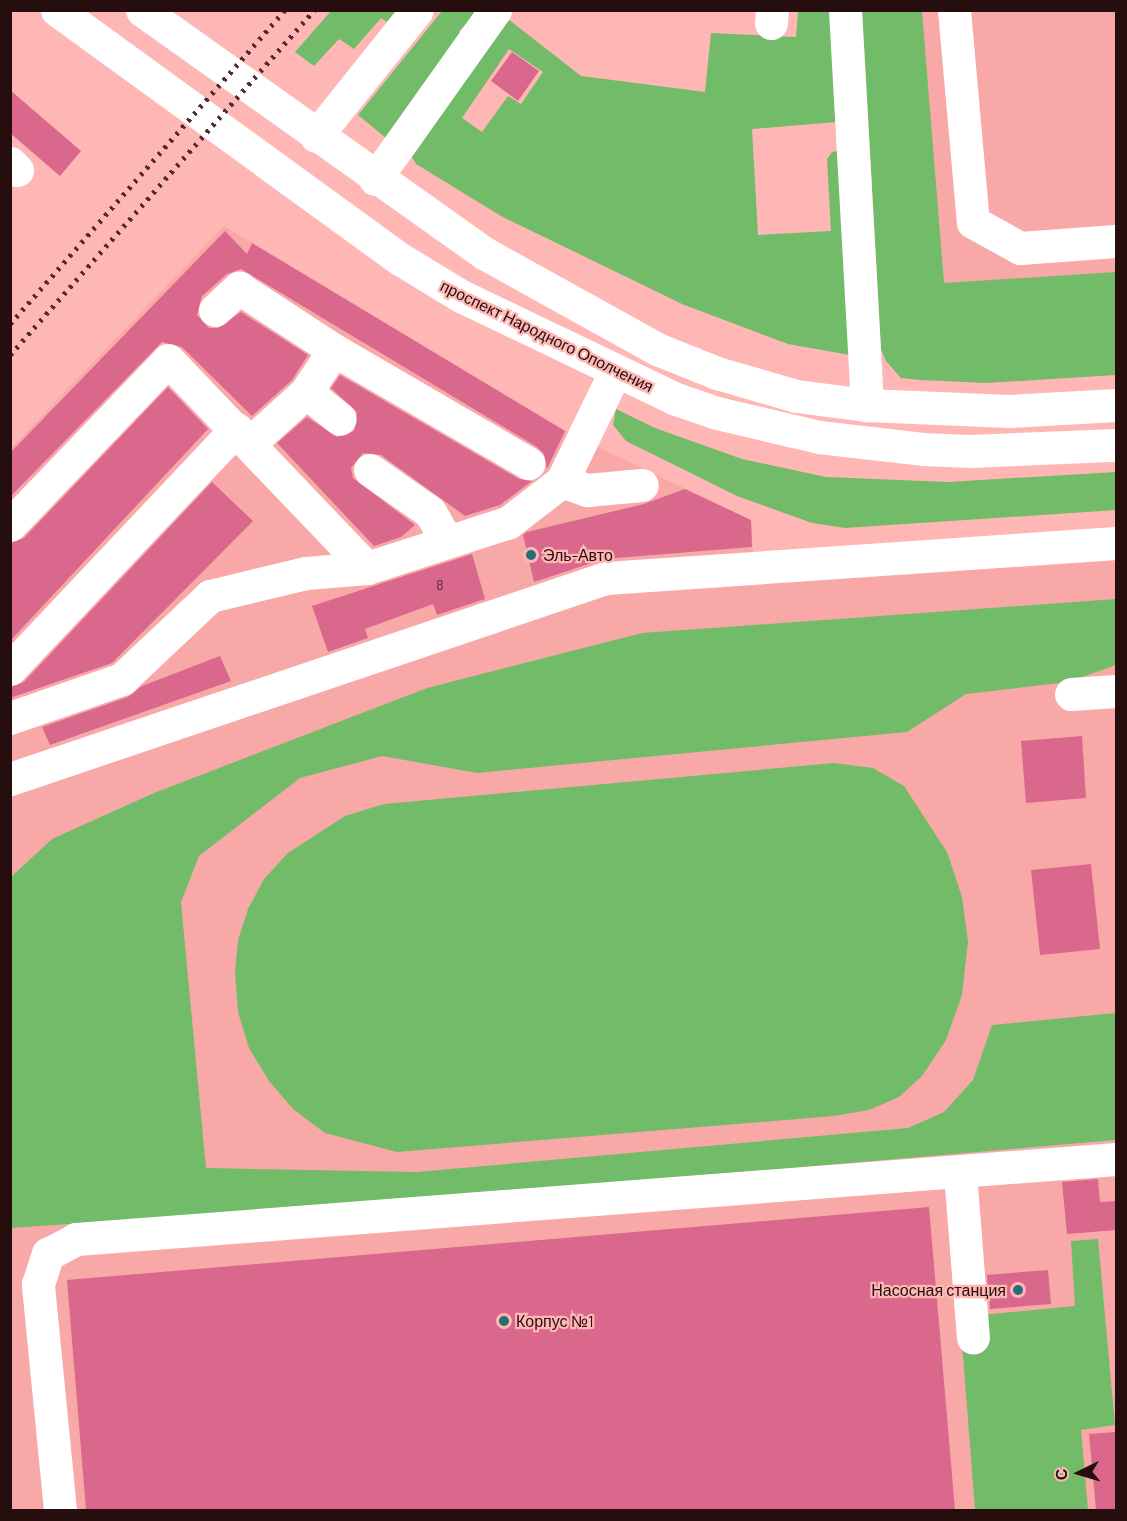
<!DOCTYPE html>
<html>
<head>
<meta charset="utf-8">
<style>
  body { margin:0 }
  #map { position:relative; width:1127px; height:1521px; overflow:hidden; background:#feb7b4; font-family:Barlow,sans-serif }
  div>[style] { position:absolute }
  .built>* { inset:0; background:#f8a9a7 }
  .green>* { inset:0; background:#72bb69 }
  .building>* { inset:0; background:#d9688c }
  .minor>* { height:33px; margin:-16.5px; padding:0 16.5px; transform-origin:16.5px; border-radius:16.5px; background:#fff }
  .major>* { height:33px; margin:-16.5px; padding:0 16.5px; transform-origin:16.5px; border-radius:16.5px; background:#fff }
  .rail>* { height:4.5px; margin-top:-2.25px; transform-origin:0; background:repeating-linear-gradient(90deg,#512f2f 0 3px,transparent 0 9px) }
  .dots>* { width:16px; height:16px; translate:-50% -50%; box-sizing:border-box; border:3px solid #feb7b4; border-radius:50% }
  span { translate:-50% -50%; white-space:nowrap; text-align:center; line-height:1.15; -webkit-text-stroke:4.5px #feb7b4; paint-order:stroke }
  .number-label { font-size:14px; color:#54242e }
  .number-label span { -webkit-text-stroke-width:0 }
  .street-label { font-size:16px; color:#270e0e }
  .poi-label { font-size:16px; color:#270e0e }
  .left { translate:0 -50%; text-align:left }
  .right { translate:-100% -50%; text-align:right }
  .frame { position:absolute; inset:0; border:12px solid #270e0e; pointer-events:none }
  .north { position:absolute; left:1049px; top:1443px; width:60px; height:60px; -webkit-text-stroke:4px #feb7b4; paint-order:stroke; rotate:265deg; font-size:16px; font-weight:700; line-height:24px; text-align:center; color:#270e0e }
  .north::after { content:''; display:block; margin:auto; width:21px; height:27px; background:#270e0e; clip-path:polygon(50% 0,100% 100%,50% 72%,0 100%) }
</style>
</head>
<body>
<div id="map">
  <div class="built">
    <div style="clip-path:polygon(879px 11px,1116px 11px,1116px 313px,906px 327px)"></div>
    <div style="clip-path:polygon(224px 226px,571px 434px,751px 520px,753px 552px,1116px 530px,1116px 1510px,11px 1510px,10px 449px)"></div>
  </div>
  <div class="green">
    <div style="clip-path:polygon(331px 11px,396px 11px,387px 22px,381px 18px,354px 49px,339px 39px,314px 66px,295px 52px)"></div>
    <div style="clip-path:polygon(442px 11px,479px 11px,459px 31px,462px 34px,386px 138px,358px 115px)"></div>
    <div style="clip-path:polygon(evenodd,798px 11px,835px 11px,837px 122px,752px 129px,758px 235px,831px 231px,827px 159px,832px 152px,838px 151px,850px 355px,788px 344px,682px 304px,501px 216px,416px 164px,412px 157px,508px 19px,581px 76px,705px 92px,711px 33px,796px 37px,798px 11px,509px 49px,543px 72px,521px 104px,508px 96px,482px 132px,462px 118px,509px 49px)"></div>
    <div style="clip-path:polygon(862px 11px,922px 11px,944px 283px,1116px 272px,1116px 375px,986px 383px,920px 380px,901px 378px,886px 361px,881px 349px)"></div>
    <div style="clip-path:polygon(616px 409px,655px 428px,742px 459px,826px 477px,948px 482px,1116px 472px,1116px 510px,845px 528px,812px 523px,737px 496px,626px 441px,613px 425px)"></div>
    <div style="clip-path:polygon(1116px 599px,1116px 665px,1068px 682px,966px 694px,907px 732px,477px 773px,382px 756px,300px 778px,199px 856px,181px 902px,206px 1168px,417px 1172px,908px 1128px,944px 1112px,973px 1080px,992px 1025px,1116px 1013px,1116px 1140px,418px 1200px,11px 1228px,11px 877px,52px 839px,154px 793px,427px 688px,642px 633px)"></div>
    <div style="clip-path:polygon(834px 763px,873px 768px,904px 786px,947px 852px,962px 897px,968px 942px,962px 995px,946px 1040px,922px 1076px,899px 1097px,869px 1110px,834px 1116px,397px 1152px,325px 1133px,293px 1109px,269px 1081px,249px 1048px,238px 1012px,235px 973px,238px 940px,248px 909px,264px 879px,288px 853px,345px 816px,384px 804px)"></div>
    <div style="clip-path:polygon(1098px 1239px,1115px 1425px,1081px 1430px,1088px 1510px,975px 1510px,960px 1317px,1075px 1306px,1071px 1241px)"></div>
  </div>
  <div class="building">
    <div style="clip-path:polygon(512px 52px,539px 71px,518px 101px,491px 81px)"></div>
    <div style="clip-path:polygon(10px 90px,81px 151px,60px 176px,10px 133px)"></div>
    <div style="clip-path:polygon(225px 231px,247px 254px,252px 243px,565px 431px,547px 469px,544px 454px,537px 447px,241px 269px,227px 274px,202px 296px,197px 315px,209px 328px,218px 328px,241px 312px,308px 355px,292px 380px,252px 416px,182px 347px,162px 342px,10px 497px,10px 453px)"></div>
    <div style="clip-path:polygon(340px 375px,519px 479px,532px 481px,500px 505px,465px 516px,381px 455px,363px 453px,351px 468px,353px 478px,415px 525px,401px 537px,374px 546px,277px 443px,307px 417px,337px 437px,354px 431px,357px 412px,331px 388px)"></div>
    <div style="clip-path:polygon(168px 387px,208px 429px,10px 641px,10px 543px,24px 538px)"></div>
    <div style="clip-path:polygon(212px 482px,253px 521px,112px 663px,10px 698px,10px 687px,24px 682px)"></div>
    <div style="clip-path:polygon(685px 489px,751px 520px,752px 547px,604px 559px,534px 582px,523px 535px,527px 532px,644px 504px)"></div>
    <div style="clip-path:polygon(472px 554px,485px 599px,437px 615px,433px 604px,365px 629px,368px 638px,328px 652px,312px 606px)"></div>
    <div style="clip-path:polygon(220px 656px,231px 681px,50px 745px,42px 727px,128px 697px,142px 686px)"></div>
    <div style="clip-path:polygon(1082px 736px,1086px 798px,1026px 803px,1021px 741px)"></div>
    <div style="clip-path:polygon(1091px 864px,1100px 949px,1040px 955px,1031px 870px)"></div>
    <div style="clip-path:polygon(1098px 1179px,1100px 1202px,1116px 1201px,1116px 1230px,1067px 1234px,1062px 1182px)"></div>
    <div style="clip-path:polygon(929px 1207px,955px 1510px,86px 1510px,67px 1280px)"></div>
    <div style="clip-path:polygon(1048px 1270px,1051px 1304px,990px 1309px,987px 1275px)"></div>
    <div style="clip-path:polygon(1116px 1432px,1116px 1510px,1096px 1510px,1089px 1434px)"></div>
  </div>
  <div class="minor">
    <div style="left:845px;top:10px;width:396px;rotate:86.8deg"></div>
    <div style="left:954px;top:10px;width:213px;rotate:84.9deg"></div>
    <div style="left:973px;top:222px;width:54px;rotate:29deg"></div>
    <div style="left:1020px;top:248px;width:96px;rotate:-4.2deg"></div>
    <div style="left:771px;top:23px;width:13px;rotate:-86deg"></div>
    <div style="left:316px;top:136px;width:161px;rotate:-51.3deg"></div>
    <div style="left:10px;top:163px;width:10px;rotate:45deg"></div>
    <div style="left:375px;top:179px;width:207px;rotate:-54.6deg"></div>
    <div style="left:215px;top:310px;width:33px;rotate:-43deg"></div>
    <div style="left:239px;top:288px;width:113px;rotate:33.1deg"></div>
    <div style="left:334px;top:350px;width:225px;rotate:30.2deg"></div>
    <div style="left:306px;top:392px;width:43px;rotate:38.5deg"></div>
    <div style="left:250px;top:443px;width:76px;rotate:-42.3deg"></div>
    <div style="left:306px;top:392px;width:50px;rotate:-56.3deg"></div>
    <div style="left:370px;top:470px;width:73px;rotate:35deg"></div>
    <div style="left:430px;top:512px;width:34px;rotate:60deg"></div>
    <div style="left:562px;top:481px;width:27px;rotate:20deg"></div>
    <div style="left:587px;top:490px;width:55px;rotate:-5.2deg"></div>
    <div style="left:10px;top:525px;width:228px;rotate:-46.2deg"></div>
    <div style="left:168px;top:360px;width:288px;rotate:46.3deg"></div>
    <div style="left:10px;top:669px;width:330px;rotate:-46.7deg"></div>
    <div style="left:1071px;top:694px;width:45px;rotate:-3.8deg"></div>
    <div style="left:10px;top:718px;width:119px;rotate:-19.2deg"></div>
    <div style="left:122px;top:679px;width:121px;rotate:-43.3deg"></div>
    <div style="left:210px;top:596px;width:99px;rotate:-13.5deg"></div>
    <div style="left:306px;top:573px;width:61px;rotate:-4.7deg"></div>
    <div style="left:367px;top:568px;width:149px;rotate:-17.9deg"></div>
    <div style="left:509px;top:522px;width:67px;rotate:-37.7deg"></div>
    <div style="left:562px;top:481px;width:121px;rotate:-64.1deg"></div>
    <div style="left:10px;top:779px;width:629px;rotate:-18.64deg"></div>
    <div style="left:606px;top:578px;width:511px;rotate:-3.93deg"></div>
    <div style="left:960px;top:1173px;width:165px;rotate:85.5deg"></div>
    <div style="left:60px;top:1510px;width:227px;rotate:-95.6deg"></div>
    <div style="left:38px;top:1284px;width:32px;rotate:-72deg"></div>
    <div style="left:48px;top:1254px;width:32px;rotate:-28deg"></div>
    <div style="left:76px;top:1239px;width:1043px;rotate:-4.4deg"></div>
  </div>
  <div class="major">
    <div style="left:57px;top:10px;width:424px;rotate:36deg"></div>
    <div style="left:400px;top:259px;width:71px;rotate:31.2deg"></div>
    <div style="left:461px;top:296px;width:238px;rotate:25.6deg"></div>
    <div style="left:676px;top:399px;width:43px;rotate:18.9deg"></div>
    <div style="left:717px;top:413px;width:105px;rotate:13.2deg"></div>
    <div style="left:819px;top:437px;width:104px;rotate:6.6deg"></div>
    <div style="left:922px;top:449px;width:48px;rotate:2.4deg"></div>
    <div style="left:970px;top:451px;width:146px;rotate:-2.4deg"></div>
    <div style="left:142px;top:10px;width:420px;rotate:35.4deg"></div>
    <div style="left:484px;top:253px;width:198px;rotate:29deg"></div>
    <div style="left:657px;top:349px;width:65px;rotate:21.8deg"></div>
    <div style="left:717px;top:373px;width:82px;rotate:16.2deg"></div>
    <div style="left:796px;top:396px;width:72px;rotate:7.2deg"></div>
    <div style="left:867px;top:405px;width:142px;rotate:2.4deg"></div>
    <div style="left:1009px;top:411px;width:107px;rotate:-3.2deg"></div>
  </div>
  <div class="rail">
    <div style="left:10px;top:324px;width:417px;rotate:-48.8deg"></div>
    <div style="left:10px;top:355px;width:460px;rotate:-48.6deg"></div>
  </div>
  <div class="dots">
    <div style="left:531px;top:555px;background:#246f74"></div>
    <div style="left:1018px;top:1290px;background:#246f74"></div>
    <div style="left:504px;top:1321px;background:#246f74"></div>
  </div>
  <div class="number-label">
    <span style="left:440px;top:585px">8</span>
  </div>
  <div class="street-label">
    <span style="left:547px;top:336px;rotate:26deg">проспект Народного Ополчения</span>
  </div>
  <div class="poi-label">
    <span class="left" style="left:543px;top:555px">Эль-Авто</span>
    <span class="right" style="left:1006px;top:1290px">Насосная станция</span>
    <span class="left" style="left:516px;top:1321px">Корпус №1</span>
  </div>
  <div class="frame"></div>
  <div class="north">С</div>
</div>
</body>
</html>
